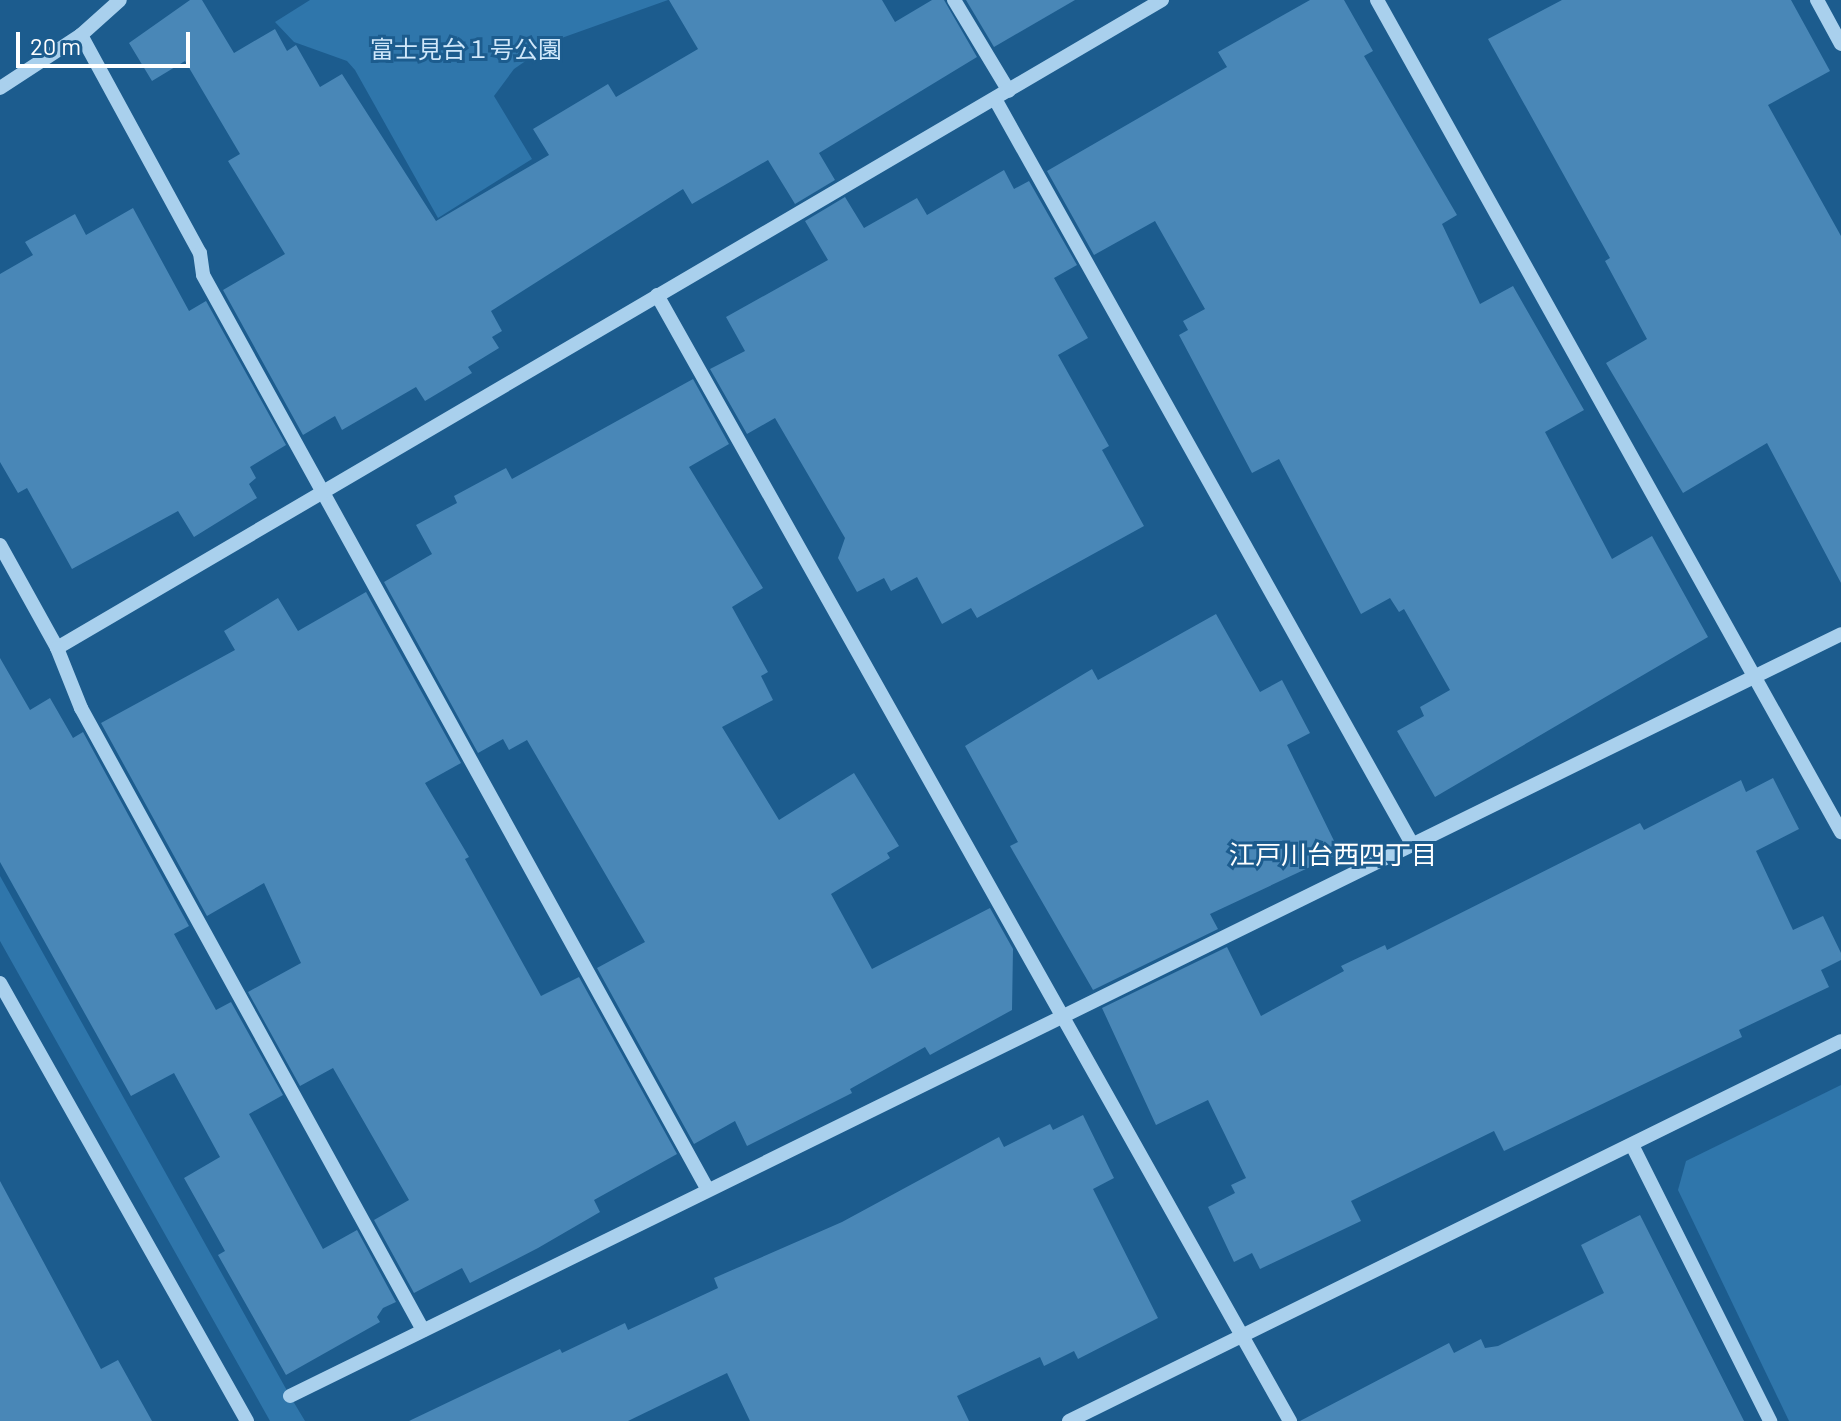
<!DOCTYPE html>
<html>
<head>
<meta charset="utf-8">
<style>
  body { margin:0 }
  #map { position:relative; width:1841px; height:1421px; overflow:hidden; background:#1c5c8e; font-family:Barlow,"Noto Sans JP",sans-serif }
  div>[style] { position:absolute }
  .green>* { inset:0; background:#2f76ab }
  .building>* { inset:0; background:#4987b7 }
  .minor>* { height:14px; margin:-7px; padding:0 7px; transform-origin:7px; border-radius:7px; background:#a9d0ed }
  span { translate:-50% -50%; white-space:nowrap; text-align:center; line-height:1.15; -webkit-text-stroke:6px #1c5c8e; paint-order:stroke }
  .park-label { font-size:24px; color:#cfe7fa }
  .neighbourhood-label { font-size:26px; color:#fff }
  .scale { position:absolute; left:16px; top:32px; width:174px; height:36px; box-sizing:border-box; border:4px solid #fff; border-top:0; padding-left:10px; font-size:24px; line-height:28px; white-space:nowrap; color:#fff; -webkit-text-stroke:6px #1c5c8e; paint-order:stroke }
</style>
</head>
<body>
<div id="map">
  <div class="green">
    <div style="clip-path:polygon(310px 0,668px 0,556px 40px,514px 69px,494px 96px,532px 159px,438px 218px,355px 70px,347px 61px,294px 42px,275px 22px)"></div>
    <div style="clip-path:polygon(0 876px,290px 1396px,305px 1421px,270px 1421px,0 941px)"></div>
    <div style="clip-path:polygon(1841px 1085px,1841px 1421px,1789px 1421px,1678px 1190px,1686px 1161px)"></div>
  </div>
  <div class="building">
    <div style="clip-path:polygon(190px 0,202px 0,234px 53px,275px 29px,287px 51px,296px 45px,320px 87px,342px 74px,436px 221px,549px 155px,533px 129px,608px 84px,616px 97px,698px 49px,669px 0,882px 0,895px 22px,932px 0,944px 0,977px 57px,819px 153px,835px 180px,795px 204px,768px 160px,692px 204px,683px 189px,491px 311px,502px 331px,492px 337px,499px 348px,468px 367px,472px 373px,425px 401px,416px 387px,342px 430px,335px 416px,303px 435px,223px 290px,285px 254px,228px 161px,240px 154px,185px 61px,152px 81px,129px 43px)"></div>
    <div style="clip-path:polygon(966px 0,1075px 0,994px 47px)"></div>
    <div style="clip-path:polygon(1310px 0,1344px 0,1373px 51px,1364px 56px,1457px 215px,1442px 224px,1480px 304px,1513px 286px,1584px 410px,1545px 432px,1612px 559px,1652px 536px,1708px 637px,1435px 797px,1397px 731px,1424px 716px,1420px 707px,1450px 690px,1404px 609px,1399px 612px,1390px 598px,1361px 614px,1279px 459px,1252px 473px,1179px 335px,1188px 330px,1183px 321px,1205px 309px,1155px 221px,1094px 255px,1047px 171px,1227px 67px,1218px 52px)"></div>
    <div style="clip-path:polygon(1562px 0,1791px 0,1830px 71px,1768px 105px,1841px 236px,1841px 583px,1767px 443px,1683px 493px,1606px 363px,1647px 339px,1605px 261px,1610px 258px,1488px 39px)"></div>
    <div style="clip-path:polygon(1004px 170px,1014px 189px,1029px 181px,1077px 265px,1054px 278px,1088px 338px,1058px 355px,1109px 446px,1102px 450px,1144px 526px,977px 618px,971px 608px,942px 624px,917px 577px,891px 591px,884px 578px,857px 592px,838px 558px,845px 538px,775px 418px,747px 434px,710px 369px,745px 351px,726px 317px,828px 260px,805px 221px,845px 197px,864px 228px,917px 198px,927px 215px)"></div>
    <div style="clip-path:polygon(133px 208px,189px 311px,206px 301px,286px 445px,250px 467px,256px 478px,249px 484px,257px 498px,194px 537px,178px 511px,72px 569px,27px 488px,18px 493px,0 462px,0 274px,33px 255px,25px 242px,75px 214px,86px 235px)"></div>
    <div style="clip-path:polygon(693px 379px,729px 444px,689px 467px,763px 588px,732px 607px,768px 672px,761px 676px,773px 700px,722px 727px,779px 820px,854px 773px,899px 846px,887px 853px,890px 858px,831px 894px,872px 969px,990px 908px,1013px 949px,1012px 1010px,930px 1055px,925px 1047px,850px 1089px,852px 1093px,747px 1146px,735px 1121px,694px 1144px,597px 968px,645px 942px,527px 740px,509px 750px,503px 739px,478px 753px,384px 582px,432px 554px,416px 525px,457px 503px,454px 496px,506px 468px,512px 479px)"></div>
    <div style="clip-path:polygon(366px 592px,461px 763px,425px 783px,469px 857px,465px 859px,541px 996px,579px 977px,677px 1154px,594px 1200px,600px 1212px,538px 1248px,470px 1283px,462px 1268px,414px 1293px,374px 1220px,409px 1200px,333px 1068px,300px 1086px,248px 992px,301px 963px,264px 883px,207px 916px,101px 723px,235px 650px,224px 631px,278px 598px,298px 631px)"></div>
    <div style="clip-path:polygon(1216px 614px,1260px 692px,1282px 680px,1310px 733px,1287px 745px,1340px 853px,1210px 914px,1218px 929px,1093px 990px,1010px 846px,1018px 842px,965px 746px,1092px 669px,1098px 680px)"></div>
    <div style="clip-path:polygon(0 658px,30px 710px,50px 698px,73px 738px,83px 732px,189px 926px,174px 934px,216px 1010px,231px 1002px,283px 1095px,249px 1114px,323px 1249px,357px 1230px,396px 1302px,383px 1308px,377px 1317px,380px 1322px,286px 1375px,218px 1255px,225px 1251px,184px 1178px,220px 1157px,174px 1073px,131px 1096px,0 862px)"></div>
    <div style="clip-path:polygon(1773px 778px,1799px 829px,1756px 851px,1793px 930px,1823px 916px,1841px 953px,1841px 960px,1821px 970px,1829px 987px,1739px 1030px,1742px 1037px,1504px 1151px,1494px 1131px,1351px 1201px,1361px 1221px,1260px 1269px,1252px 1253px,1234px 1262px,1208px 1207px,1235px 1193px,1231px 1185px,1246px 1178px,1208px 1100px,1156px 1125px,1102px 1008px,1227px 947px,1261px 1016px,1344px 971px,1341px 966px,1385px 945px,1387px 950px,1640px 823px,1644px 830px,1741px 780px,1746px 792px)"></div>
    <div style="clip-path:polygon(1083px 1115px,1114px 1178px,1093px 1189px,1158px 1318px,1078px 1359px,1074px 1351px,1044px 1366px,1040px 1357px,957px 1396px,969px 1421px,750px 1421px,727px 1373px,628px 1421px,409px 1421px,560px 1349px,562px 1353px,625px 1323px,628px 1330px,718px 1288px,714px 1278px,842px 1222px,999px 1137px,1004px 1147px,1050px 1124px,1053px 1130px)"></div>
    <div style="clip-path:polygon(0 1181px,101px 1369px,118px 1360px,152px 1421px,0 1421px)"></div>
    <div style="clip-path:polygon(1640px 1215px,1744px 1421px,1300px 1421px,1449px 1343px,1454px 1353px,1481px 1339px,1485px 1348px,1498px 1346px,1604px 1293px,1581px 1245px)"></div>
  </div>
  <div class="minor">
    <div style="left:954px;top:0;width:106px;rotate:58.9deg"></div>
    <div style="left:1377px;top:0;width:953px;rotate:60.85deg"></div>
    <div style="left:1817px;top:0;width:50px;rotate:61.4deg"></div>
    <div style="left:81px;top:35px;width:248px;rotate:61.4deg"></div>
    <div style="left:200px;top:253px;width:22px;rotate:82deg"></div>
    <div style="left:203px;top:275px;width:1045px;rotate:61.11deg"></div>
    <div style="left:0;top:88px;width:97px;rotate:-33.2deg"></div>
    <div style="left:81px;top:35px;width:52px;rotate:-41.9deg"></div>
    <div style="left:995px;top:99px;width:852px;rotate:60.76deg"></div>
    <div style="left:657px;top:295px;width:1292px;rotate:60.66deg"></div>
    <div style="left:0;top:545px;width:118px;rotate:61deg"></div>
    <div style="left:57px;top:648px;width:1281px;rotate:-30.39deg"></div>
    <div style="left:57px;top:648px;width:65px;rotate:68.2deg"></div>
    <div style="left:81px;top:708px;width:710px;rotate:61.2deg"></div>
    <div style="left:0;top:983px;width:503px;rotate:60.58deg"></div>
    <div style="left:1632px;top:1145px;width:309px;rotate:63.4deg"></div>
    <div style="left:290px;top:1396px;width:1728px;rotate:-26.16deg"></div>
    <div style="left:1069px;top:1421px;width:860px;rotate:-26.21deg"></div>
  </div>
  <div class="park-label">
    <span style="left:466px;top:49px">富士見台１号公園</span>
  </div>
  <div class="neighbourhood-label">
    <span style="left:1333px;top:854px">江戸川台西四丁目</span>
  </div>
  <div class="scale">20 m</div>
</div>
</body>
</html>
